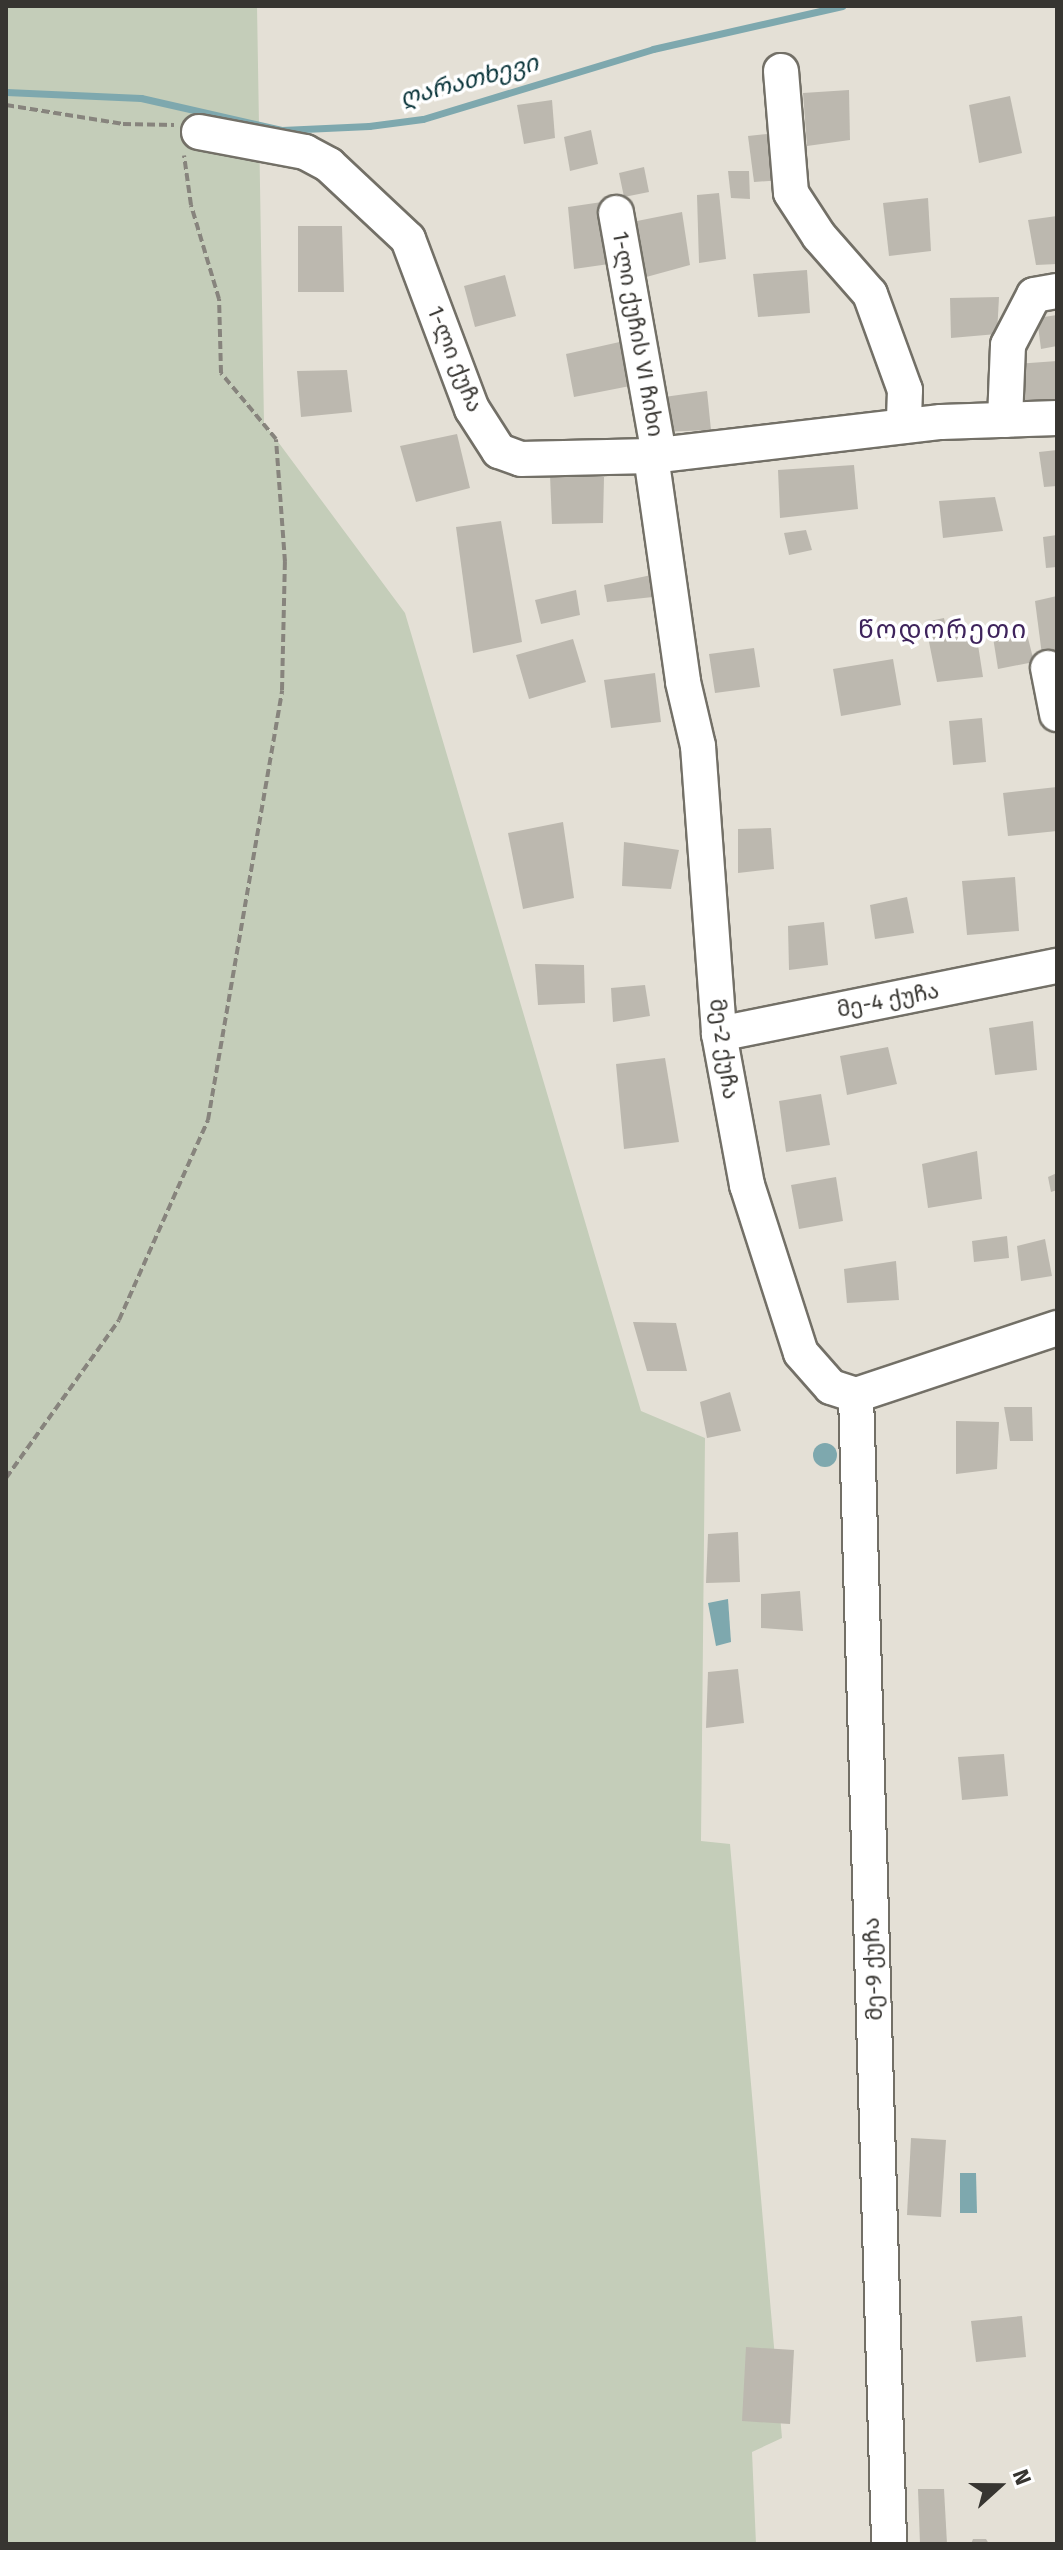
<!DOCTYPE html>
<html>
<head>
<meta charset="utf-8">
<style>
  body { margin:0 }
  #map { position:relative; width:1063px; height:2550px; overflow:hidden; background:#e4e0d6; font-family:"Fira Sans","Noto Sans Georgian",sans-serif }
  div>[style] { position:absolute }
  .green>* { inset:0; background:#c4cdb9 }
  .water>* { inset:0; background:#7ea8ae }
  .round { border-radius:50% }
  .stream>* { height:7px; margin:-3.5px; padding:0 3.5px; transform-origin:3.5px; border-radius:3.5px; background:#7ea8ae }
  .building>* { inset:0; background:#bcb8af }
  .path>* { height:4px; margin-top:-2px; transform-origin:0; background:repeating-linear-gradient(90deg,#87847d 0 8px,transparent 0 12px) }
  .roads { filter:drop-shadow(2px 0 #737067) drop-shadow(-2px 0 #737067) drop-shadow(0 2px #737067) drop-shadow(0 -2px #737067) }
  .minor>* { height:34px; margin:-17px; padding:0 17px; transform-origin:17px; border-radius:17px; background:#fff }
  span { translate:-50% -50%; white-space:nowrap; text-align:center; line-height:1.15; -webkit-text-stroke:7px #fff; paint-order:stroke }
  .street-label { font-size:22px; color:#373531 }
  .water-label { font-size:24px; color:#083339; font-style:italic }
  .quarter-label { font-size:26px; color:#3e235c; letter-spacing:2px }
  .frame { position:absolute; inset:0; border:8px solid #373531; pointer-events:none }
  .north { position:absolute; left:959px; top:2446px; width:80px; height:80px; -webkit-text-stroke:6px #fff; paint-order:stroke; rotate:69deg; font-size:22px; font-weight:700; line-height:32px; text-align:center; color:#373531 }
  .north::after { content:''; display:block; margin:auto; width:28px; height:36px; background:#373531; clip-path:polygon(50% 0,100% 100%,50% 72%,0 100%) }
</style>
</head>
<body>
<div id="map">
  <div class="green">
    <div style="clip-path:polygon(6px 6px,257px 6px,264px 423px,405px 613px,641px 1411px,705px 1438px,701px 1841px,730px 1844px,782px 2438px,752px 2452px,756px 2544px,6px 2544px)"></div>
  </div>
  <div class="water">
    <div class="round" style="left:813px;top:1443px;width:24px;height:24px"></div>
    <div style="clip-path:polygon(728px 1599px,731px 1642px,716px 1646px,708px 1603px)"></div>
    <div style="clip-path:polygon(960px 2173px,976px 2173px,977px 2213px,960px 2213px)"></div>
  </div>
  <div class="stream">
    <div style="left:6px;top:92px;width:135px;rotate:2.5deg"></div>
    <div style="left:141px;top:98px;width:145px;rotate:12.8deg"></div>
    <div style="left:282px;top:130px;width:87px;rotate:-2.6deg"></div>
    <div style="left:369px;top:126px;width:54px;rotate:-7.4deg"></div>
    <div style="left:423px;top:119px;width:240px;rotate:-16.9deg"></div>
    <div style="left:653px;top:49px;width:194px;rotate:-12.8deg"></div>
  </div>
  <div class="building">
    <div style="clip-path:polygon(849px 90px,850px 140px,807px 146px,803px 93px)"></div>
    <div style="clip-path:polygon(1010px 96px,1022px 153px,979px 163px,969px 105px)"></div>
    <div style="clip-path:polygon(552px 100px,555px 138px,524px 144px,517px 105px)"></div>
    <div style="clip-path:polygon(591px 130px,598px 164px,570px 171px,564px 137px)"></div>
    <div style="clip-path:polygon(777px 133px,783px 180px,754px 182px,748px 136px)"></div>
    <div style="clip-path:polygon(644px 167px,649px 192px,624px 197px,619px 173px)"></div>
    <div style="clip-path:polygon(728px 171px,749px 171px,750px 199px,731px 198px)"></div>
    <div style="clip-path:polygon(719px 193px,726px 259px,699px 263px,697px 195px)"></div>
    <div style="clip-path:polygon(928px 198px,931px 251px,889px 256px,883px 203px)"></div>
    <div style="clip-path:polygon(602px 202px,609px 264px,574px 269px,568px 207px)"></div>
    <div style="clip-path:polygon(682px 212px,690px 265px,639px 279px,632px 222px)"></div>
    <div style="clip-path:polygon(1057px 216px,1057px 264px,1036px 265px,1028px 220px)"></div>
    <div style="clip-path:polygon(298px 226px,342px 226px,344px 292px,298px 292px)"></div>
    <div style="clip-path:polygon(807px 270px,810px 313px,758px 317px,753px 274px)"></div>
    <div style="clip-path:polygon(505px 275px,516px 316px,475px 327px,464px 286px)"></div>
    <div style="clip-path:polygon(999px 297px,997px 334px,951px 338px,950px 298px)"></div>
    <div style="clip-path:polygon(1057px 315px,1057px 346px,1041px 349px,1037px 318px)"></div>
    <div style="clip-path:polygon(624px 341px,630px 386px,574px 397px,566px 354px)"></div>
    <div style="clip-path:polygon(1057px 361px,1057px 403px,1020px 406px,1016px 364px)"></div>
    <div style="clip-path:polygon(347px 370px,352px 412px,301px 417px,297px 371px)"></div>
    <div style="clip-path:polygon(707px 391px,711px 430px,661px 432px,657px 398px)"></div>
    <div style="clip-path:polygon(457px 434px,470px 488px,416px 502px,400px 446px)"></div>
    <div style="clip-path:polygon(1057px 450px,1057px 486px,1044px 487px,1039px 452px)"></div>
    <div style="clip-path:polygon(854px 465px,858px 509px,780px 518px,778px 470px)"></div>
    <div style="clip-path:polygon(550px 475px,604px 477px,603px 523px,552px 524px)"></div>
    <div style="clip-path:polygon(995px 497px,1003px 531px,943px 538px,939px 501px)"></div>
    <div style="clip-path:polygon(501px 521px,522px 642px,473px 653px,456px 527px)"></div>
    <div style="clip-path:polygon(806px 530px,812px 550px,789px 555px,784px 533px)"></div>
    <div style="clip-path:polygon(1057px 535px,1057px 567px,1046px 568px,1043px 537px)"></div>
    <div style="clip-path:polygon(661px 573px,662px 596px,607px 602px,604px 585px)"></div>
    <div style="clip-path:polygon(576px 590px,580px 615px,541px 624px,535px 600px)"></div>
    <div style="clip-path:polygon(1057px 596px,1057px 653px,1042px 655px,1035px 601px)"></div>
    <div style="clip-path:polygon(944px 618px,948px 637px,976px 632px,983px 677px,937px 682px,925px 622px)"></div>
    <div style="clip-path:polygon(1025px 626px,1034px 662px,998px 669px,992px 631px)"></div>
    <div style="clip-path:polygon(573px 639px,586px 682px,529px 699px,516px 655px)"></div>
    <div style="clip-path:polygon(754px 648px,760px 687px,715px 693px,709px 654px)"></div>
    <div style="clip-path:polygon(893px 659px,901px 705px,841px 716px,833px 669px)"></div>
    <div style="clip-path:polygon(655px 673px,661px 722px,611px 728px,604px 680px)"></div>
    <div style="clip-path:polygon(982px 718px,986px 762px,953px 765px,949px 721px)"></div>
    <div style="clip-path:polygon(1057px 787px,1057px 831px,1008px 836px,1003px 793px)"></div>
    <div style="clip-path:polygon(563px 822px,574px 898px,523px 909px,508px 833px)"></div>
    <div style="clip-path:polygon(771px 828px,774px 869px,738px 873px,738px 829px)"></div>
    <div style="clip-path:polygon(624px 842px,679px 850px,671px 889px,622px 886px)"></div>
    <div style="clip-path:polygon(1015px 877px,1019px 931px,967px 935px,962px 881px)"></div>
    <div style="clip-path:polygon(907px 897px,914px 933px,875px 939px,870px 905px)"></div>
    <div style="clip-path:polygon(824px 922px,828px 965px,789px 970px,788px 926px)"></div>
    <div style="clip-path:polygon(535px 964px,584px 965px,585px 1003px,538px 1005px)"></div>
    <div style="clip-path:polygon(645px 985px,650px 1016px,613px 1022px,611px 988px)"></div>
    <div style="clip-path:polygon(1033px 1021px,1037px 1070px,995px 1075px,989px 1028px)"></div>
    <div style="clip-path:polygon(888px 1047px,897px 1084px,847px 1095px,840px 1056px)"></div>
    <div style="clip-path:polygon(665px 1058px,679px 1142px,624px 1149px,616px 1064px)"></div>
    <div style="clip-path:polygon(821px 1094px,830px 1145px,786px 1152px,779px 1101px)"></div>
    <div style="clip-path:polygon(977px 1151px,982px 1199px,928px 1208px,922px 1164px)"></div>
    <div style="clip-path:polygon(1057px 1173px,1057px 1190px,1051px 1192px,1048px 1177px)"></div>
    <div style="clip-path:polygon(836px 1177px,843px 1221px,799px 1229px,791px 1185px)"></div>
    <div style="clip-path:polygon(1007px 1236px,1009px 1258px,974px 1262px,972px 1241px)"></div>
    <div style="clip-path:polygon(1045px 1239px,1052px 1276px,1021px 1281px,1017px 1246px)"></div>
    <div style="clip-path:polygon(896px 1261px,899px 1300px,847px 1303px,844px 1269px)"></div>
    <div style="clip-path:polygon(633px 1322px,676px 1323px,687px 1371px,647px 1371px)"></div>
    <div style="clip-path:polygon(730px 1392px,741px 1431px,707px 1438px,700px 1402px)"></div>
    <div style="clip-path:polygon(1004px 1407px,1032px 1407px,1033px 1441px,1010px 1441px)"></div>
    <div style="clip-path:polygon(956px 1421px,999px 1422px,997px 1469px,956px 1474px)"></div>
    <div style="clip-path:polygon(738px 1532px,740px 1582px,706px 1583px,708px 1534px)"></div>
    <div style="clip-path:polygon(800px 1591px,803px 1631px,761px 1628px,761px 1594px)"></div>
    <div style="clip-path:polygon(738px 1669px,744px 1723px,706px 1728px,708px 1672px)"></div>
    <div style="clip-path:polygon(1004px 1754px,1008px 1796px,962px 1800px,958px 1757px)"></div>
    <div style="clip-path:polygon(911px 2138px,946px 2140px,941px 2217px,907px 2215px)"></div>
    <div style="clip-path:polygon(1022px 2316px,1026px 2357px,976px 2362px,971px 2321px)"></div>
    <div style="clip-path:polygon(746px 2347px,794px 2350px,790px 2424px,742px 2421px)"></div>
    <div style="clip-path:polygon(918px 2489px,944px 2489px,947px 2544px,920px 2544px)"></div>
    <div style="clip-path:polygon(973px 2539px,986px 2539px,989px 2544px,971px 2544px)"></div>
  </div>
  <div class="path">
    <div style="left:6px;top:105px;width:119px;rotate:9.2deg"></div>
    <div style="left:123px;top:124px;width:51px;rotate:1.1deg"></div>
    <div style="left:6px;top:1478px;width:194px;rotate:-54.4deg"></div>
    <div style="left:119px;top:1320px;width:219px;rotate:-66deg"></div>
    <div style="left:208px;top:1120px;width:436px;rotate:-80.2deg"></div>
    <div style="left:282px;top:690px;width:128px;rotate:-88.7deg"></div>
    <div style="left:285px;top:562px;width:123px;rotate:-94.2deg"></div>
    <div style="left:276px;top:439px;width:86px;rotate:-129.8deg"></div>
    <div style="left:221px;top:373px;width:74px;rotate:-91.5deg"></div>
    <div style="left:219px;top:299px;width:98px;rotate:-106.6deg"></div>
    <div style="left:191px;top:205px;width:50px;rotate:-98deg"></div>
  </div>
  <div class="roads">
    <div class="minor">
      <div style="left:781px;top:71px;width:122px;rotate:85.3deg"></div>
      <div style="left:791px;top:193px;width:51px;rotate:56.9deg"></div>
      <div style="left:819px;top:236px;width:77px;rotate:48.7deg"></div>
      <div style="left:870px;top:294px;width:102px;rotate:70deg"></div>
      <div style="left:905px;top:390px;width:36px;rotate:92deg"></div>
      <div style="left:199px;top:132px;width:108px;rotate:10.7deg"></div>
      <div style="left:305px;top:152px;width:27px;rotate:28deg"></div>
      <div style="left:329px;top:165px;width:108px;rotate:43.1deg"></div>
      <div style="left:408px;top:239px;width:182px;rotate:69.4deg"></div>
      <div style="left:472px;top:409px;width:50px;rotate:57.3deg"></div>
      <div style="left:499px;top:451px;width:23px;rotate:20deg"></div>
      <div style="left:521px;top:459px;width:130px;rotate:-1.3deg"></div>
      <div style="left:651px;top:456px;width:292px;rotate:-6.7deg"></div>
      <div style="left:941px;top:422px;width:116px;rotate:-2deg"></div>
      <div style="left:616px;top:213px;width:246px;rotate:79.9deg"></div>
      <div style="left:1005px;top:420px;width:75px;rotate:-87.7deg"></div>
      <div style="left:1008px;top:345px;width:56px;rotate:-62.5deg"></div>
      <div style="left:1034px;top:295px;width:23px;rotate:-10deg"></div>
      <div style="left:651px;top:456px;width:228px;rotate:81.9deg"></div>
      <div style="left:683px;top:682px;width:66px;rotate:76.8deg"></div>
      <div style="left:698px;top:746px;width:289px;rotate:85.8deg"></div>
      <div style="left:719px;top:1034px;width:154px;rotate:79.5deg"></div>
      <div style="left:747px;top:1185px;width:176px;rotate:72.2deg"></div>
      <div style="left:801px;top:1353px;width:45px;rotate:48.6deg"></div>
      <div style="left:831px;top:1387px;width:26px;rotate:18deg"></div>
      <div style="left:856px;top:1395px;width:212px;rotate:-18.4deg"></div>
      <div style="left:1048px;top:668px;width:47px;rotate:78.9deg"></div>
      <div style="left:719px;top:1034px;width:345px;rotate:-11.4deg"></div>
      <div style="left:856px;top:1395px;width:1149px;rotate:88.35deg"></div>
    </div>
  </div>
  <div class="street-label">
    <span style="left:638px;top:334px;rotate:80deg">1-ლი ქუჩის VI ჩიხი</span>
    <span style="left:455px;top:359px;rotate:68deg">1-ლი ქუჩა</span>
    <span style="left:888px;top:1000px;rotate:-11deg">მე-4 ქუჩა</span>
    <span style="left:724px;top:1049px;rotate:82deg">მე-2 ქუჩა</span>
    <span style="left:873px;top:1969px;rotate:-92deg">მე-9 ქუჩა</span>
  </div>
  <div class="water-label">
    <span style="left:469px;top:81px;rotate:-15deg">ღარათხევი</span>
  </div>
  <div class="quarter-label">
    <span style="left:943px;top:630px">წოდორეთი</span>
  </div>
  <div class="frame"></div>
  <div class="north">N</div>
</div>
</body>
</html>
